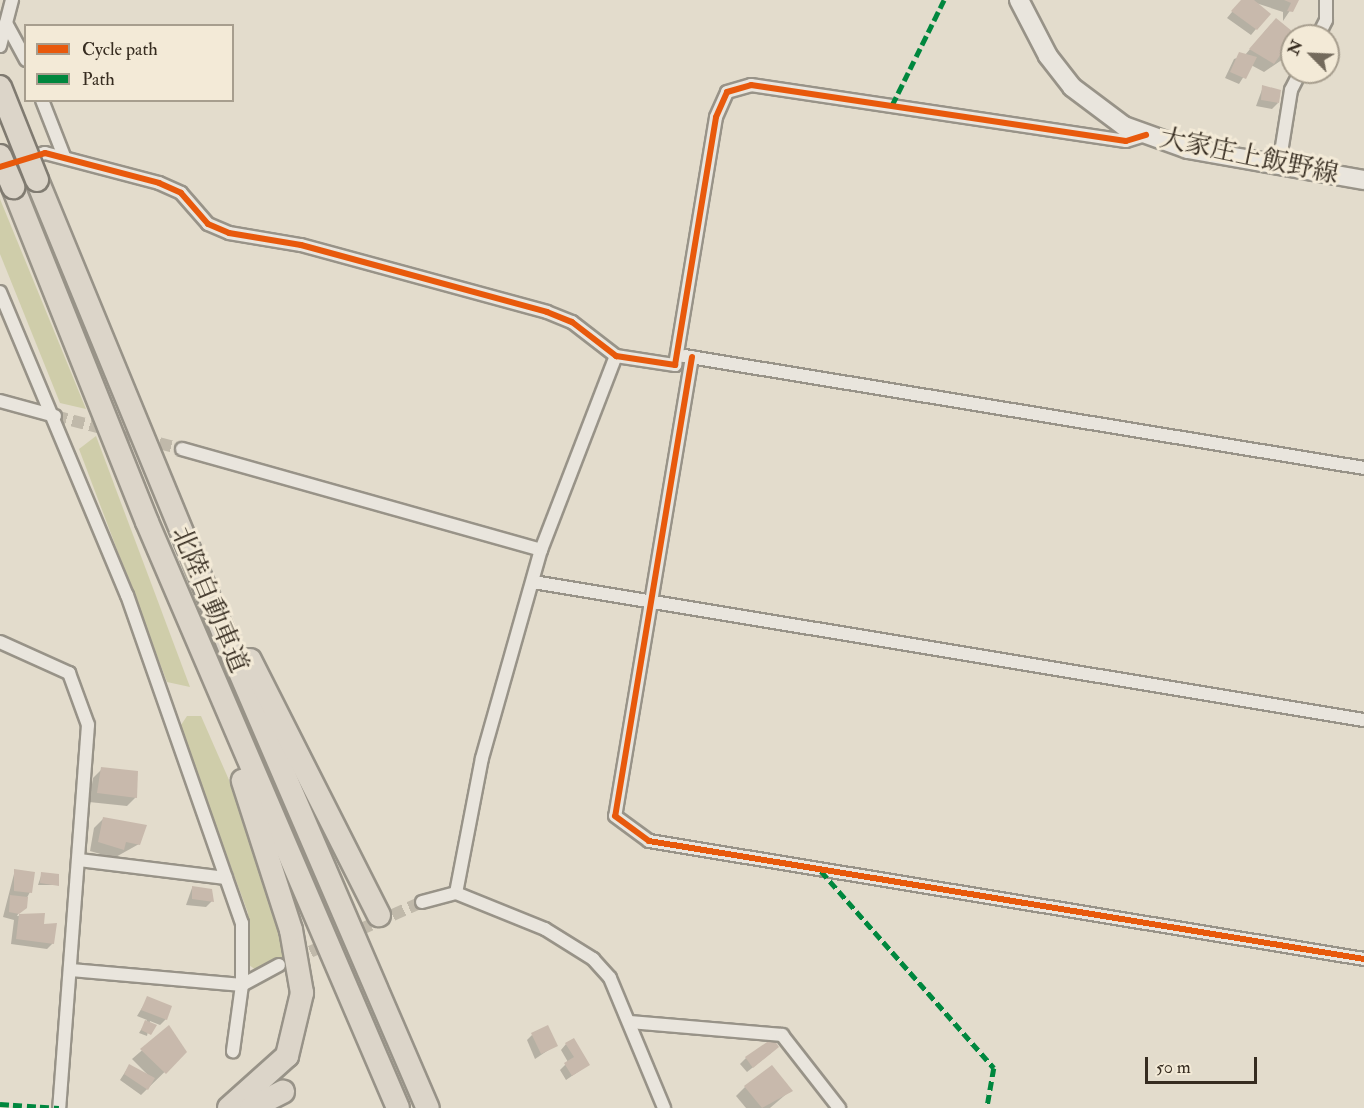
<!DOCTYPE html>
<html>
<head>
<meta charset="utf-8">
<style>
  body { margin:0 }
  #map { position:relative; width:1364px; height:1108px; overflow:hidden; background:#e3dccc; font-family:"IM FELL Double Pica","Noto Serif JP",serif }
  div>[style] { position:absolute }
  .green>* { inset:0; background:#cfcdaa }
  .shadow>* { inset:0; background:#0003 }
  .building>* { inset:0; background:#c8b9ac }
  .minor-tunnel>* { height:12px; margin-top:-6px; transform-origin:0; background:repeating-linear-gradient(90deg,#c0b9aa 0 12px,transparent 0 18px) }
  .roads { filter:drop-shadow(2px 0 #989388) drop-shadow(-2px 0 #989388) drop-shadow(0 2px #989388) drop-shadow(0 -2px #989388) }
  .minor>* { height:12px; margin:-6px; padding:0 6px; transform-origin:6px; border-radius:6px; background:#e9e5dd }
  .secondary>* { height:18px; margin:-9px; padding:0 9px; transform-origin:9px; border-radius:9px; background:#e9e5dd }
  .motorway>* { height:22px; margin:-11px; padding:0 11px; transform-origin:11px; border-radius:11px; background:#dcd5c9 }
  .bridges { filter:drop-shadow(2px 0 #807b71) drop-shadow(-2px 0 #807b71) drop-shadow(0 2px #807b71) drop-shadow(0 -2px #807b71) }
  .motorway-bridge>* { height:22px; margin:-11px; padding:0 11px; transform-origin:11px; border-radius:11px; background:#dcd5c9 }
  .quiet>* { height:4.5px; margin-top:-2.25px; transform-origin:0; background:repeating-linear-gradient(90deg,#00873e 0 9px,transparent 0 13.5px) }
  .cycleway>* { height:6px; margin:-3px; padding:0 3px; transform-origin:3px; border-radius:3px; background:#e8590c }
  span { translate:-50% -50%; white-space:nowrap; text-align:center; line-height:1.15; -webkit-text-stroke:6px #f3ead7; paint-order:stroke }
  .street-label { font-size:26px; color:#362c20 }
  .legend { position:absolute; left:24px; top:24px; width:210px; height:78px; box-sizing:border-box; background:#f3ead7; border:2px solid #a79e8e; margin:0; padding:8px 10px; list-style:none; font-size:18px; color:#362c20 }
  .legend li { display:flex; align-items:center; gap:12px; height:30px }
  .legend b { width:30px; border:2px solid #a79e8e }
  .north { position:absolute; left:1280px; top:24px; width:60px; height:60px; box-sizing:border-box; background:#f3ead7; border:2px solid #a79e8e; border-radius:50%; rotate:294deg; font-size:16px; font-weight:700; line-height:24px; text-align:center; color:#362c20 }
  .north::after { content:''; display:block; margin:auto; width:21px; height:27px; background:#736a5c; clip-path:polygon(50% 0,100% 100%,50% 72%,0 100%) }
  .scale { position:absolute; left:1145px; top:1057px; width:112px; height:27px; box-sizing:border-box; border:3px solid #362c20; border-top:0; padding-left:8px; font-size:18px; line-height:21px; white-space:nowrap; color:#362c20; -webkit-text-stroke:4px #f3ead7; paint-order:stroke }
</style>
</head>
<body>
<div id="map">
  <div class="green">
    <div style="clip-path:polygon(0 199px,86px 409px,60px 403px,0 254px)"></div>
    <div style="clip-path:polygon(96px 436px,190px 687px,167px 682px,79px 449px)"></div>
    <div style="clip-path:polygon(187px 716px,201px 716px,229px 780px,287px 956px,256px 970px,249px 965px,248px 913px,184px 739px,181px 725px)"></div>
  </div>
  <div class="shadow">
    <div style="clip-path:polygon(1242px 0,1297px 0,1283px 21px,1283px 12px,1256px 3px,1256px 29px,1251px 35px,1227px 18px)"></div>
    <div style="clip-path:polygon(1267px 29px,1296px 36px,1289px 55px,1264px 72px,1251px 65px,1239px 84px,1225px 78px,1234px 59px,1245px 55px)"></div>
    <div style="clip-path:polygon(1263px 87px,1278px 103px,1272px 109px,1256px 106px)"></div>
    <div style="clip-path:polygon(102px 769px,136px 797px,127px 806px,89px 802px,93px 778px)"></div>
    <div style="clip-path:polygon(103px 819px,139px 844px,114px 858px,90px 851px,94px 828px)"></div>
    <div style="clip-path:polygon(15px 870px,30px 892px,17px 916px,43px 915px,42px 926px,53px 943px,47px 949px,11px 944px,14px 920px,3px 917px)"></div>
    <div style="clip-path:polygon(42px 873px,58px 885px,38px 885px)"></div>
    <div style="clip-path:polygon(192px 888px,212px 901px,206px 907px,186px 905px)"></div>
    <div style="clip-path:polygon(148px 998px,166px 1019px,160px 1025px,150px 1021px,147px 1036px,139px 1033px,147px 1020px,137px 1016px)"></div>
    <div style="clip-path:polygon(169px 1027px,185px 1052px,141px 1095px,120px 1080px,129px 1066px,149px 1076px,132px 1059px)"></div>
    <div style="clip-path:polygon(532px 1035px,556px 1045px,535px 1059px,527px 1040px)"></div>
    <div style="clip-path:polygon(566px 1044px,588px 1065px,566px 1080px,560px 1070px,568px 1062px,561px 1050px)"></div>
    <div style="clip-path:polygon(772px 1052px,747px 1072px,740px 1064px,746px 1058px)"></div>
    <div style="clip-path:polygon(745px 1087px,791px 1090px,770px 1108px,746px 1108px,736px 1096px)"></div>
  </div>
  <div class="building">
    <div style="clip-path:polygon(1241px 0,1254px 0,1271px 14px,1257px 30px,1231px 11px)"></div>
    <div style="clip-path:polygon(1284px 0,1299px 0,1293px 12px,1287px 11px,1291px 3px)"></div>
    <div style="clip-path:polygon(1276px 18px,1298px 36px,1292px 36px,1290px 55px,1283px 51px,1274px 64px,1249px 49px)"></div>
    <div style="clip-path:polygon(1239px 52px,1257px 57px,1246px 79px,1230px 72px)"></div>
    <div style="clip-path:polygon(1262px 85px,1281px 90px,1279px 103px,1261px 100px)"></div>
    <div style="clip-path:polygon(101px 767px,138px 771px,137px 798px,97px 793px)"></div>
    <div style="clip-path:polygon(103px 817px,147px 825px,140px 845px,126px 842px,124px 850px,98px 842px)"></div>
    <div style="clip-path:polygon(14px 869px,35px 872px,32px 893px,14px 891px)"></div>
    <div style="clip-path:polygon(41px 872px,59px 874px,59px 886px,40px 883px)"></div>
    <div style="clip-path:polygon(192px 886px,212px 889px,214px 902px,192px 899px)"></div>
    <div style="clip-path:polygon(10px 895px,28px 897px,27px 908px,19px 914px,9px 912px)"></div>
    <div style="clip-path:polygon(45px 913px,44px 924px,57px 923px,54px 944px,16px 939px,19px 914px)"></div>
    <div style="clip-path:polygon(147px 996px,172px 1006px,167px 1020px,141px 1010px)"></div>
    <div style="clip-path:polygon(145px 1020px,157px 1025px,151px 1035px,141px 1030px)"></div>
    <div style="clip-path:polygon(169px 1025px,187px 1052px,166px 1074px,140px 1049px)"></div>
    <div style="clip-path:polygon(548px 1025px,558px 1046px,541px 1054px,531px 1033px)"></div>
    <div style="clip-path:polygon(574px 1038px,590px 1065px,572px 1076px,564px 1063px,574px 1057px,565px 1043px)"></div>
    <div style="clip-path:polygon(773px 1038px,779px 1047px,753px 1068px,745px 1057px)"></div>
    <div style="clip-path:polygon(129px 1064px,155px 1078px,148px 1090px,124px 1074px)"></div>
    <div style="clip-path:polygon(772px 1065px,793px 1091px,762px 1108px,744px 1086px)"></div>
  </div>
  <div class="minor-tunnel">
    <div style="left:55px;top:416px;width:131px;rotate:14.6deg"></div>
    <div style="left:294px;top:959px;width:140px;rotate:-24deg"></div>
  </div>
  <div class="roads">
    <div class="minor">
      <div style="left:6px;top:23px;width:42px;rotate:61.6deg"></div>
      <div style="left:1318px;top:36px;width:18px;rotate:-63deg"></div>
      <div style="left:1326px;top:20px;width:20px;rotate:-90deg"></div>
      <div style="left:0;top:46px;width:48px;rotate:-75.4deg"></div>
      <div style="left:42px;top:100px;width:60px;rotate:68.6deg"></div>
      <div style="left:1279px;top:165px;width:76px;rotate:-80.9deg"></div>
      <div style="left:1291px;top:90px;width:20px;rotate:-63deg"></div>
      <div style="left:0;top:167px;width:47px;rotate:-17.3deg"></div>
      <div style="left:45px;top:153px;width:118px;rotate:14.7deg"></div>
      <div style="left:159px;top:183px;width:24px;rotate:24deg"></div>
      <div style="left:181px;top:193px;width:41px;rotate:48.9deg"></div>
      <div style="left:208px;top:224px;width:23px;rotate:23deg"></div>
      <div style="left:229px;top:233px;width:73px;rotate:9.5deg"></div>
      <div style="left:301px;top:245px;width:255px;rotate:15.2deg"></div>
      <div style="left:547px;top:312px;width:27px;rotate:22deg"></div>
      <div style="left:572px;top:322px;width:56px;rotate:37.7deg"></div>
      <div style="left:616px;top:356px;width:60px;rotate:8.7deg"></div>
      <div style="left:675px;top:365px;width:251px;rotate:-80.6deg"></div>
      <div style="left:716px;top:117px;width:27px;rotate:-66deg"></div>
      <div style="left:727px;top:92px;width:25px;rotate:-16deg"></div>
      <div style="left:751px;top:85px;width:379px;rotate:8.5deg"></div>
      <div style="left:1126px;top:141px;width:21px;rotate:-17deg"></div>
      <div style="left:0;top:292px;width:329px;rotate:67.3deg"></div>
      <div style="left:127px;top:595px;width:348px;rotate:70.7deg"></div>
      <div style="left:242px;top:923px;width:62px;rotate:90deg"></div>
      <div style="left:242px;top:985px;width:67px;rotate:97.8deg"></div>
      <div style="left:684px;top:356px;width:689px;rotate:9.35deg"></div>
      <div style="left:692px;top:357px;width:465px;rotate:99.5deg"></div>
      <div style="left:615px;top:816px;width:42px;rotate:36.3deg"></div>
      <div style="left:649px;top:841px;width:725px;rotate:9.37deg"></div>
      <div style="left:0;top:401px;width:57px;rotate:15.3deg"></div>
      <div style="left:182px;top:449px;width:373px;rotate:15.7deg"></div>
      <div style="left:533px;top:582px;width:842px;rotate:9.43deg"></div>
      <div style="left:0;top:642px;width:76px;rotate:24.2deg"></div>
      <div style="left:69px;top:673px;width:55px;rotate:69.9deg"></div>
      <div style="left:88px;top:725px;width:384px;rotate:94.3deg"></div>
      <div style="left:79px;top:860px;width:148px;rotate:7deg"></div>
      <div style="left:456px;top:893px;width:137px;rotate:-79.1deg"></div>
      <div style="left:482px;top:758px;width:216px;rotate:-74.2deg"></div>
      <div style="left:541px;top:550px;width:208px;rotate:-68.9deg"></div>
      <div style="left:422px;top:902px;width:35px;rotate:-15deg"></div>
      <div style="left:456px;top:893px;width:96px;rotate:22deg"></div>
      <div style="left:545px;top:929px;width:57px;rotate:32deg"></div>
      <div style="left:593px;top:959px;width:25px;rotate:48deg"></div>
      <div style="left:610px;top:978px;width:141px;rotate:67.4deg"></div>
      <div style="left:71px;top:970px;width:172px;rotate:5deg"></div>
      <div style="left:242px;top:985px;width:42px;rotate:-28.4deg"></div>
      <div style="left:630px;top:1022px;width:153px;rotate:4.9deg"></div>
      <div style="left:782px;top:1035px;width:93px;rotate:52deg"></div>
    </div>
    <div class="secondary">
      <div style="left:1019px;top:0;width:63px;rotate:62.6deg"></div>
      <div style="left:1048px;top:56px;width:39px;rotate:52deg"></div>
      <div style="left:1072px;top:87px;width:65px;rotate:36.9deg"></div>
      <div style="left:1124px;top:126px;width:68px;rotate:19.8deg"></div>
      <div style="left:1188px;top:149px;width:179px;rotate:10deg"></div>
    </div>
    <div class="motorway">
      <div style="left:37px;top:180px;width:515px;rotate:67.62deg"></div>
      <div style="left:233px;top:656px;width:492px;rotate:66.7deg"></div>
      <div style="left:13px;top:187px;width:361px;rotate:68.2deg"></div>
      <div style="left:147px;top:522px;width:637px;rotate:66.81deg"></div>
      <div style="left:250px;top:660px;width:286px;rotate:63.2deg"></div>
      <div style="left:229px;top:1108px;width:78px;rotate:-41.9deg"></div>
      <div style="left:287px;top:1056px;width:65px;rotate:-76.6deg"></div>
      <div style="left:302px;top:993px;width:64px;rotate:-99.9deg"></div>
      <div style="left:291px;top:930px;width:157px;rotate:-107.9deg"></div>
      <div style="left:251px;top:1108px;width:36px;rotate:-27deg"></div>
    </div>
  </div>
  <div class="bridges">
    <div class="motorway-bridge">
      <div style="left:0;top:87px;width:100px;rotate:68.3deg"></div>
      <div style="left:0;top:156px;width:34px;rotate:67deg"></div>
    </div>
  </div>
  <div class="quiet">
    <div style="left:892px;top:105px;width:117px;rotate:-63.7deg"></div>
    <div style="left:821px;top:871px;width:262px;rotate:48.7deg"></div>
    <div style="left:994px;top:1068px;width:41px;rotate:99.9deg"></div>
    <div style="left:0;top:1104px;width:59px;rotate:3.9deg"></div>
  </div>
  <div class="cycleway">
    <div style="left:0;top:167px;width:47px;rotate:-17.3deg"></div>
    <div style="left:45px;top:153px;width:118px;rotate:14.7deg"></div>
    <div style="left:159px;top:183px;width:24px;rotate:24deg"></div>
    <div style="left:181px;top:193px;width:41px;rotate:48.9deg"></div>
    <div style="left:208px;top:224px;width:23px;rotate:23deg"></div>
    <div style="left:229px;top:233px;width:73px;rotate:9.5deg"></div>
    <div style="left:301px;top:245px;width:255px;rotate:15.2deg"></div>
    <div style="left:547px;top:312px;width:27px;rotate:22deg"></div>
    <div style="left:572px;top:322px;width:56px;rotate:37.7deg"></div>
    <div style="left:616px;top:356px;width:60px;rotate:8.7deg"></div>
    <div style="left:675px;top:365px;width:251px;rotate:-80.6deg"></div>
    <div style="left:716px;top:117px;width:27px;rotate:-66deg"></div>
    <div style="left:727px;top:92px;width:25px;rotate:-16deg"></div>
    <div style="left:751px;top:85px;width:379px;rotate:8.5deg"></div>
    <div style="left:1126px;top:141px;width:21px;rotate:-17deg"></div>
    <div style="left:692px;top:357px;width:465px;rotate:99.5deg"></div>
    <div style="left:615px;top:816px;width:42px;rotate:36.3deg"></div>
    <div style="left:649px;top:841px;width:725px;rotate:9.37deg"></div>
  </div>
  <div class="street-label">
    <span style="left:1249px;top:157px;rotate:12deg">大家庄上飯野線</span>
    <span style="left:209px;top:600px;rotate:67deg">北陸自動車道</span>
  </div>
  <ul class="legend">
  <li><b style="height:8px;background:#e8590c"></b>Cycle path</li>
  <li><b style="height:8px;background:#00873e"></b>Path</li>
  </ul>
  <div class="north">N</div>
  <div class="scale">50 m</div>
</div>
</body>
</html>
